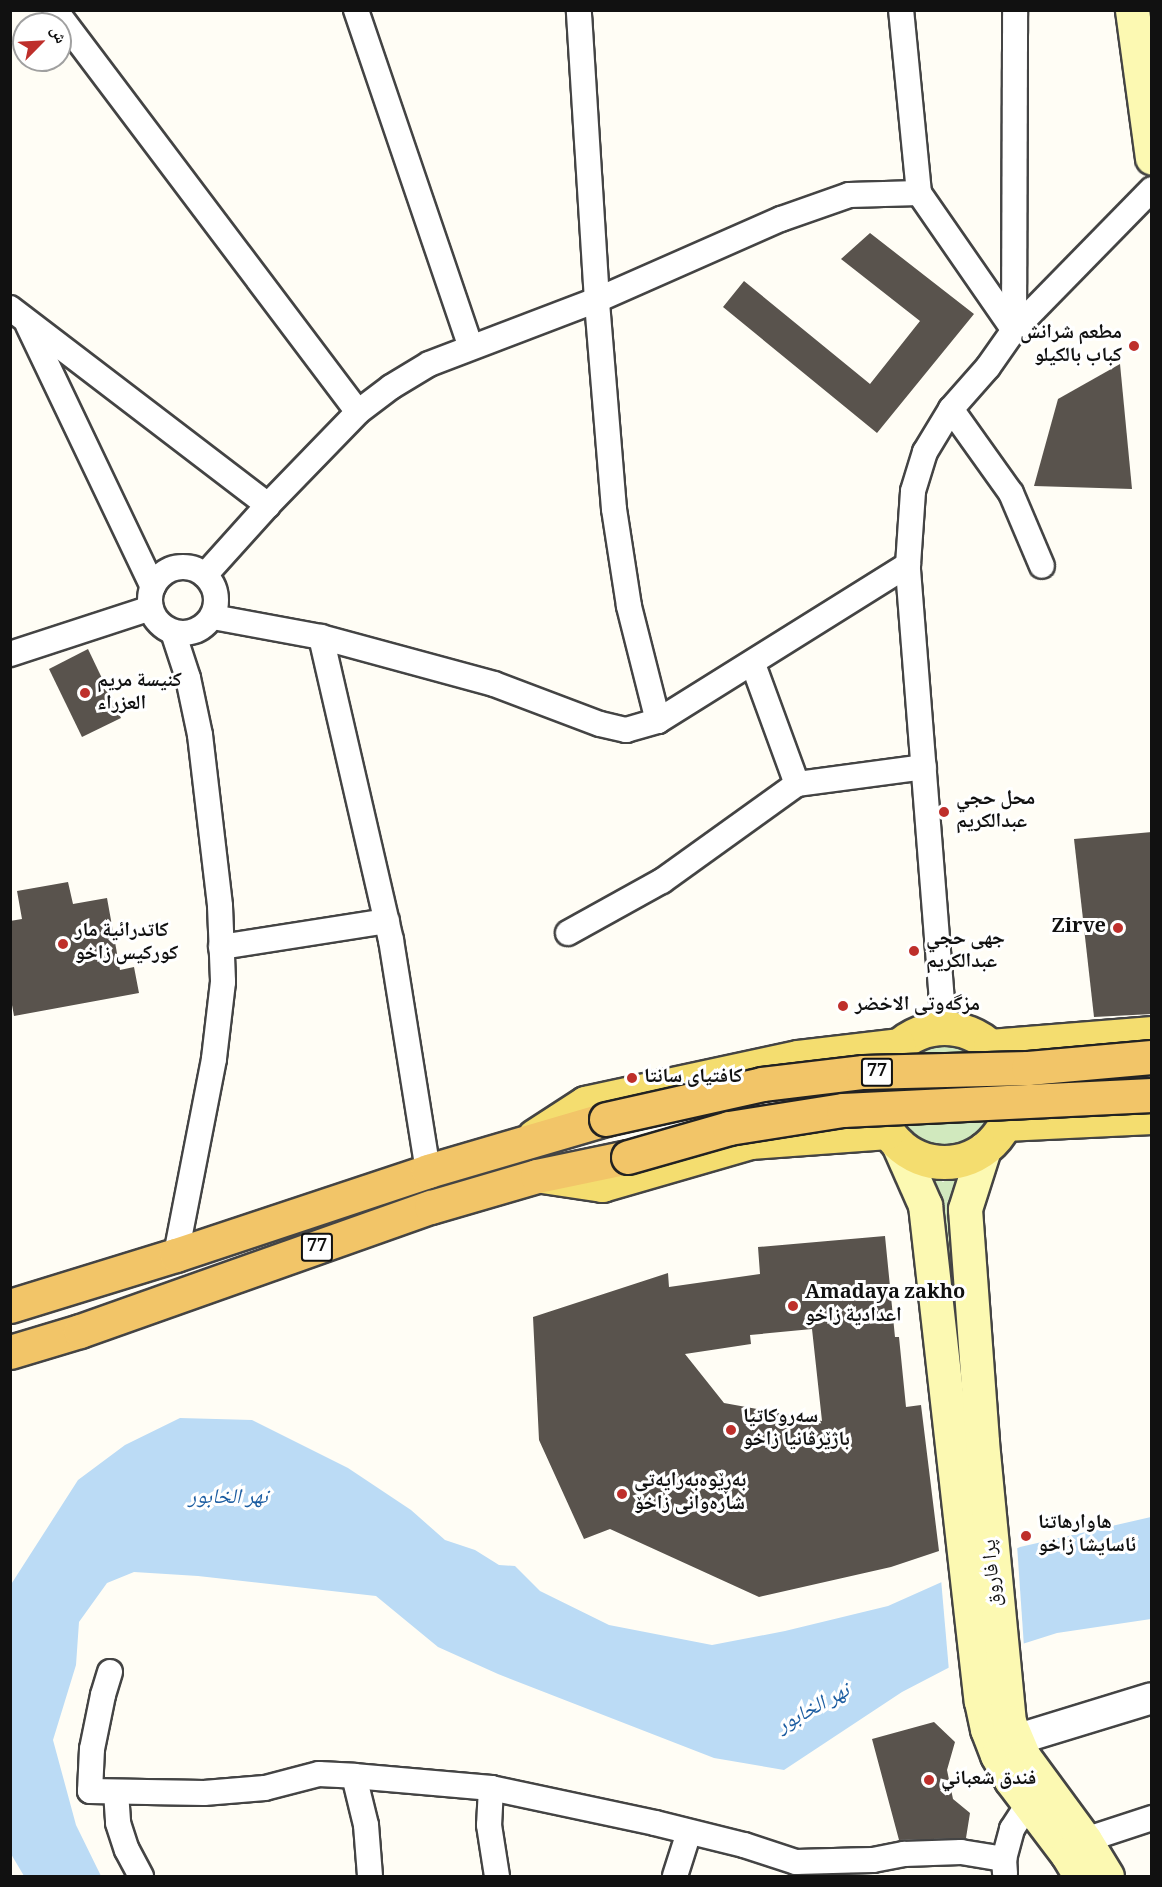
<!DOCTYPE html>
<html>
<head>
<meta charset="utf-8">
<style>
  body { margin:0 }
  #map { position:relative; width:1162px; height:1887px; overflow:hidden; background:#fffdf5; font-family:Georgia,"Noto Naskh Arabic",serif }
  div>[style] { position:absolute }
  .green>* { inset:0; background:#d1e9be }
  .round { border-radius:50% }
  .water>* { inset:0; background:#bbdbf5 }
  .pier>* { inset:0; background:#fffdf5 }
  .building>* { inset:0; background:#59534d }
  .roads { filter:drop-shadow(2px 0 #444) drop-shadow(-2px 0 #444) drop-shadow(0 2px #444) drop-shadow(0 -2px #444) }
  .minor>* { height:24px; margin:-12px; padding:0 12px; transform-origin:12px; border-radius:12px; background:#fff }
  .minor>.ring { margin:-12px; padding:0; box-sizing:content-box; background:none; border:24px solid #fff; border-radius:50% }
  .tertiary>* { height:30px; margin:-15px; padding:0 15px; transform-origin:15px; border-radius:15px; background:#fff }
  .secondary>* { height:33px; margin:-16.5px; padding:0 16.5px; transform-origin:16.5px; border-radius:16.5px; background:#fcf9b2 }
  .primary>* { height:33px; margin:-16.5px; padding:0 16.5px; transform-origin:16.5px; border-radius:16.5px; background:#f4dd6f }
  .primary>.ring { margin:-16.5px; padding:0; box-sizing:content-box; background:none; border:33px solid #f4dd6f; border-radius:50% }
  .trunk>* { height:33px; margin:-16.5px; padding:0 16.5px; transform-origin:16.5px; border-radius:16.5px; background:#f2c568 }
  .bridges { filter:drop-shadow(2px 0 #222) drop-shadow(-2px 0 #222) drop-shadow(0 2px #222) drop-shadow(0 -2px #222) }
  .trunk-bridge>* { height:33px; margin:-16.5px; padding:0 16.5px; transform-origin:16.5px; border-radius:16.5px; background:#f2c568 }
  .dots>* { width:16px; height:16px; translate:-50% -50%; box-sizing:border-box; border:3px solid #fff; border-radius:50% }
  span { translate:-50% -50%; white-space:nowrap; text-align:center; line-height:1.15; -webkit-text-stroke:6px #fff; paint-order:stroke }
  .shield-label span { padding:2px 4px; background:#fff; border:2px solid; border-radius:4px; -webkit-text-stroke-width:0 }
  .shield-label { font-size:18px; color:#111; font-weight:700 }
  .poi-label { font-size:20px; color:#111; font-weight:700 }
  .right { translate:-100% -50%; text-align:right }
  .left { translate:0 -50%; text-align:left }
  .street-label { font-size:20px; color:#111 }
  .water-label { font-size:21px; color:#1c5da1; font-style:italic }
  .frame { position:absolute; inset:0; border:12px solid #111; pointer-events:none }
  .north { position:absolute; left:12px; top:12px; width:60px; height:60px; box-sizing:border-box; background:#fff; border:2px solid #a0a0a0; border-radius:50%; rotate:66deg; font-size:16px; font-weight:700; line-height:24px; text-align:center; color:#111 }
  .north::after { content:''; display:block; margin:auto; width:21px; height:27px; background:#be2f2b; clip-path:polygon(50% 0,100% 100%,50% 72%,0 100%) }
</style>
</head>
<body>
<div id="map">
  <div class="green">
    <div class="round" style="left:890px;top:1039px;width:110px;height:110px"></div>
    <div style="clip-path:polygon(919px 1168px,943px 1182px,961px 1171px,953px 1216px,955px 1309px,937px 1210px)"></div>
  </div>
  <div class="water">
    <div style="clip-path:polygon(180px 1418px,252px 1420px,348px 1468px,411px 1510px,445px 1540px,475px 1550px,499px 1565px,515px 1566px,540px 1591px,609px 1625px,712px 1645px,785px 1631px,888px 1606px,1020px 1547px,1151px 1517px,1151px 1619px,1057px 1633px,950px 1667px,902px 1692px,784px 1770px,714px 1758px,498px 1674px,438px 1647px,376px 1596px,198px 1576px,134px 1572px,107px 1583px,79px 1622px,76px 1665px,53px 1740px,76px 1825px,101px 1876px,24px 1876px,11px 1854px,10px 1586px,78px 1480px,125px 1445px)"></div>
  </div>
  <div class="pier">
    <div style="clip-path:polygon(1017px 1545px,1024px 1647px,949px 1671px,941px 1579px)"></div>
  </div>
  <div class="building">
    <div style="clip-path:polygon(870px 233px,974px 314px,877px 433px,723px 307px,744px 281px,870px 384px,920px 321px,841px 259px)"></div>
    <div style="clip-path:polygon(1120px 364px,1132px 489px,1034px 486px,1058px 399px)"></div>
    <div style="clip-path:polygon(88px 649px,121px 718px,82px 737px,49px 669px)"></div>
    <div style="clip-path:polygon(1152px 832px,1152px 1014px,1094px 1017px,1074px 839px)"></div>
    <div style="clip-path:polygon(68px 882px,73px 904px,107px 898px,120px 970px,134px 967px,139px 993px,14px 1016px,10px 994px,10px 921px,22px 919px,17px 891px)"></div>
    <div style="clip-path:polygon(evenodd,885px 1236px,895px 1337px,899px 1337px,906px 1407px,921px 1405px,939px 1551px,891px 1567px,759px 1597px,610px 1529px,584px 1539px,539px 1440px,533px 1317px,668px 1273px,669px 1287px,760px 1274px,758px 1247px,885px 1236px,812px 1329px,822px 1421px,724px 1403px,685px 1354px,751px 1344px,750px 1335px,812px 1329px)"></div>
    <div style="clip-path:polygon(934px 1722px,955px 1742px,947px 1770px,953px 1799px,970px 1813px,966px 1838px,899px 1840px,872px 1739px)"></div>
  </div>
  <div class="roads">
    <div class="minor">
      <div style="left:55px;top:10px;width:503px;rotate:52.99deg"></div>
      <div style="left:356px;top:10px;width:356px;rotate:71.2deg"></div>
      <div style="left:919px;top:193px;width:167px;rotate:55.3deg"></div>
      <div style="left:10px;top:308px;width:325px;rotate:37.4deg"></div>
      <div style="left:28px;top:325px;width:290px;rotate:64.5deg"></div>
      <div style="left:1014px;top:330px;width:320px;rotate:-89.8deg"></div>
      <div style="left:951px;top:409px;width:103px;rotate:54.5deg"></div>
      <div style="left:1011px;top:493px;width:79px;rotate:67deg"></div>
      <div class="ring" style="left:150px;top:567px;width:42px;height:42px"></div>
      <div style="left:205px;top:575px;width:94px;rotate:-48deg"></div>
      <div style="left:268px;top:505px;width:129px;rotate:-45.9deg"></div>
      <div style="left:358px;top:412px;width:41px;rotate:-37.1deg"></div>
      <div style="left:391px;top:387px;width:44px;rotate:-31.2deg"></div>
      <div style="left:429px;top:364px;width:180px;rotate:-20.9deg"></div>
      <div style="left:597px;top:300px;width:291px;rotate:-93.6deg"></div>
      <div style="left:213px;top:617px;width:110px;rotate:10.5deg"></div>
      <div style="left:321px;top:637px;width:179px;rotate:15.2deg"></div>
      <div style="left:494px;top:684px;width:113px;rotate:20.7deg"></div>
      <div style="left:600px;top:724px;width:27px;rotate:13deg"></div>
      <div style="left:626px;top:730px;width:33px;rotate:-16deg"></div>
      <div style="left:658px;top:721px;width:295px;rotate:-32deg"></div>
      <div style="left:173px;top:632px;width:48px;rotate:71.9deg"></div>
      <div style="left:188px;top:678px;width:58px;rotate:78.1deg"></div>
      <div style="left:200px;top:735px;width:172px;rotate:83.3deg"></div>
      <div style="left:220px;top:906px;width:76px;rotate:87.7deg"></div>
      <div style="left:223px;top:982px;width:78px;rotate:96.7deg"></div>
      <div style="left:214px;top:1059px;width:200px;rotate:101deg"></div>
      <div style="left:321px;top:637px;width:311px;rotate:77deg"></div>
      <div style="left:391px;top:940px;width:234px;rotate:80.9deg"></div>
      <div style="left:10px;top:654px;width:148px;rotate:-18.1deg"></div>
      <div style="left:753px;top:664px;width:128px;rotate:69.9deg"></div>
      <div style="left:658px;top:721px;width:119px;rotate:-104.2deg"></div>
      <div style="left:629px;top:606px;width:98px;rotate:-98.8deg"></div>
      <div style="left:614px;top:509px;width:210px;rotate:-94.7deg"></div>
      <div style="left:597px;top:300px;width:201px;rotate:-23.8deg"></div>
      <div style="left:781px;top:219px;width:72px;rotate:-19.4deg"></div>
      <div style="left:849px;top:195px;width:70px;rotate:-1.6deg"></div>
      <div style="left:919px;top:193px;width:184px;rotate:-95.6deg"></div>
      <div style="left:568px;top:933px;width:107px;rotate:-29deg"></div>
      <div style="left:662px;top:881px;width:166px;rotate:-35.7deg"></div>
      <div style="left:797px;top:784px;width:128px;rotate:-7.6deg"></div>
      <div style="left:221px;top:947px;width:168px;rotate:-8.9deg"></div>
      <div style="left:944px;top:1027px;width:463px;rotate:-94.5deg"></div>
      <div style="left:908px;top:565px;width:74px;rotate:-86.1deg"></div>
      <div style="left:913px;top:491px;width:41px;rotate:-72.9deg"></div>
      <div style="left:925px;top:452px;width:50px;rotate:-58.8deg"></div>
      <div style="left:951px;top:409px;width:56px;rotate:-48.6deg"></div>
      <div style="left:988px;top:367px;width:45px;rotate:-54.9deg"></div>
      <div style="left:1014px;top:330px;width:197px;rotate:-45.6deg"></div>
      <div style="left:110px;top:1672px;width:24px;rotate:107deg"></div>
      <div style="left:103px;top:1695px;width:55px;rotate:101.5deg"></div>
      <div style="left:92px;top:1749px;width:42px;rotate:92.7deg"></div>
      <div style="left:90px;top:1791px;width:114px;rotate:1deg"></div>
      <div style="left:204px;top:1793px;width:61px;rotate:-4.7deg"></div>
      <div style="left:265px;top:1788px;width:56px;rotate:-14.5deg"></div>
      <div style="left:319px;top:1774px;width:35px;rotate:3deg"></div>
      <div style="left:354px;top:1776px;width:138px;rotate:5deg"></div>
      <div style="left:491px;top:1788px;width:168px;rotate:12deg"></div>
      <div style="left:655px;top:1823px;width:92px;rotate:13.9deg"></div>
      <div style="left:744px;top:1845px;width:55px;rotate:18.1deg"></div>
      <div style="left:796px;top:1862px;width:77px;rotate:-1.5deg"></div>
      <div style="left:873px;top:1860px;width:32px;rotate:-11deg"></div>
      <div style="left:904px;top:1854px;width:57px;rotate:-2deg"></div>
      <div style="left:961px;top:1852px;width:44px;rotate:9.2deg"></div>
      <div style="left:354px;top:1776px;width:50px;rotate:76.2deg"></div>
      <div style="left:366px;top:1825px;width:51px;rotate:85.5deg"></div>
      <div style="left:491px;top:1788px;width:37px;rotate:93deg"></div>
      <div style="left:489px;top:1825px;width:52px;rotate:81.1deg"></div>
      <div style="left:116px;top:1792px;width:31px;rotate:86deg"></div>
      <div style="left:118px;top:1823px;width:28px;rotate:72deg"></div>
      <div style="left:127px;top:1850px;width:30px;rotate:62deg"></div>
      <div style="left:1085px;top:1840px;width:71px;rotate:-18.2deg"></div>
      <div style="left:1005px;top:1873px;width:14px;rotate:-94deg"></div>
      <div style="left:1004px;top:1859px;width:31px;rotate:-75deg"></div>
      <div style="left:1012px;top:1829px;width:31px;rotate:-57deg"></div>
      <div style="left:675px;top:1876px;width:46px;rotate:-72.3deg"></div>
    </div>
    <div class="tertiary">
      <div style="left:1015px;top:1740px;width:143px;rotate:-17deg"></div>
    </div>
    <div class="secondary">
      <div style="left:1132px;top:10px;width:149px;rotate:82.3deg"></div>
      <div style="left:898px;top:1144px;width:67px;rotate:66.1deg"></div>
      <div style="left:925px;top:1205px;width:499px;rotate:83.6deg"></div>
      <div style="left:981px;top:1701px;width:29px;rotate:78deg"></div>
      <div style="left:987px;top:1729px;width:28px;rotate:69deg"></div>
      <div style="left:997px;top:1755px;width:29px;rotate:61deg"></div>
      <div style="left:1011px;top:1780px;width:93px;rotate:52.9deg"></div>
      <div style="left:1067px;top:1854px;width:26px;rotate:59deg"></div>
      <div style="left:984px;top:1149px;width:63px;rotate:107.6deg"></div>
      <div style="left:965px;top:1209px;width:234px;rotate:85.8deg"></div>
      <div style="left:982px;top:1442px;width:281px;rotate:84.5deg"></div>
      <div style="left:1009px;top:1722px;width:38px;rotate:67deg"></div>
      <div style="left:1024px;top:1757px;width:103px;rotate:53.7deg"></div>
      <div style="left:1085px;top:1840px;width:42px;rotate:58.6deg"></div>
    </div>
    <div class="primary">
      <div class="ring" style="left:877px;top:1028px;width:101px;height:101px"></div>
      <div style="left:990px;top:1046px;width:163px;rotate:-4.6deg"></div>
      <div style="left:1004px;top:1124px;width:148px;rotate:-2.7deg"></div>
      <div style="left:534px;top:1136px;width:61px;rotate:-32.9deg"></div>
      <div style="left:585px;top:1103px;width:218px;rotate:-12.2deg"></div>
      <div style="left:798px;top:1057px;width:101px;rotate:-6.8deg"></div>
      <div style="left:542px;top:1176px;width:61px;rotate:8.5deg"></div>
      <div style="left:602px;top:1185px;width:154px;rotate:-16.2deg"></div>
      <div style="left:750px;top:1142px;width:138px;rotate:-4.1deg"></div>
    </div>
    <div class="trunk">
      <div style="left:10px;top:1306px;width:174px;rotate:-17.1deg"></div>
      <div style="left:176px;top:1255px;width:266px;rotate:-18.4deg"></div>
      <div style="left:428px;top:1171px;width:185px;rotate:-16.3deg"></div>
      <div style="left:10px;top:1352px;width:73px;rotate:-16.7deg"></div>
      <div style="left:80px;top:1331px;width:372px;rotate:-19.5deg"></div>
      <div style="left:431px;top:1207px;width:110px;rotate:-16.3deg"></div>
      <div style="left:537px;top:1176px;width:93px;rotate:-11.8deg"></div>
    </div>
  </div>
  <div class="bridges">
    <div class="trunk-bridge">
      <div style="left:606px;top:1119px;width:160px;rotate:-12.6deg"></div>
      <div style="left:762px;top:1084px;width:102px;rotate:-6.8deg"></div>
      <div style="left:863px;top:1072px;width:165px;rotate:-1.4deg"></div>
      <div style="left:1028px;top:1068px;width:124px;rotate:-5.1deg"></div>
      <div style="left:628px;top:1157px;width:105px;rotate:-16deg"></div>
      <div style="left:729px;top:1128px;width:115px;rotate:-9deg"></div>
      <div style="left:843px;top:1110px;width:309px;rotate:-2.8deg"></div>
    </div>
  </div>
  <div class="dots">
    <div style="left:1134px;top:346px;background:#be2f2b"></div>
    <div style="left:85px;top:693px;background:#be2f2b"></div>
    <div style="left:944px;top:812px;background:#be2f2b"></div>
    <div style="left:1118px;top:928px;background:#be2f2b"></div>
    <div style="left:63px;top:944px;background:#be2f2b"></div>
    <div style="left:914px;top:951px;background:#be2f2b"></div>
    <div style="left:843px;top:1006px;background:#be2f2b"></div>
    <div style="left:632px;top:1078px;background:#be2f2b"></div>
    <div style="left:793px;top:1306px;background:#be2f2b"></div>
    <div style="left:731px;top:1430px;background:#be2f2b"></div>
    <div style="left:622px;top:1494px;background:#be2f2b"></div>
    <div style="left:1026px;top:1536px;background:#be2f2b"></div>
    <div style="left:929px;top:1780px;background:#be2f2b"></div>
  </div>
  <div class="shield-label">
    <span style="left:877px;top:1072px">77</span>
    <span style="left:317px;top:1247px">77</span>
  </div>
  <div class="poi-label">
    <span class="right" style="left:1122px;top:346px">مطعم شرانش<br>كباب بالكيلو</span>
    <span class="left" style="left:97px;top:694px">كنيسة مريم<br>العزراء</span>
    <span class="left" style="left:956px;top:812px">محل حجي<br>عبدالكريم</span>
    <span class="right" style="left:1106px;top:928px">Zirve</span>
    <span class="left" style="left:75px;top:944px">كاتدرائية مار<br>كوركيس زاخو</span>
    <span class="left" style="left:926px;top:952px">جهى حجي<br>عبدالكريم</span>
    <span class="left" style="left:855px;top:1006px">مزگەوتی الاخضر</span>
    <span class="left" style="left:644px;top:1078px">کافتیای سانتا</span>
    <span class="left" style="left:805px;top:1306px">Amadaya zakho<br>اعدادية زاخو</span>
    <span class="left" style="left:743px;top:1430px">سه‌روكاتيا<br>باژێرڤانيا زاخو</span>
    <span class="left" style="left:634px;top:1494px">بەڕێوەبەرایەتی<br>شارەوانی زاخۆ</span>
    <span class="left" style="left:1038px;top:1536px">هاوارهاتنا<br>ئاسایشا زاخو</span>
    <span class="left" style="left:941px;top:1780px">فندق شعباني</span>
  </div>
  <div class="street-label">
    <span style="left:994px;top:1573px;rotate:-95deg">پرا فاروق</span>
  </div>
  <div class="water-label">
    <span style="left:228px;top:1499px">نهر الخابور</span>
    <span style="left:814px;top:1710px;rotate:-29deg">نهر الخابور</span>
  </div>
  <div class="frame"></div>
  <div class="north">ش</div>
</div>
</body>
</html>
